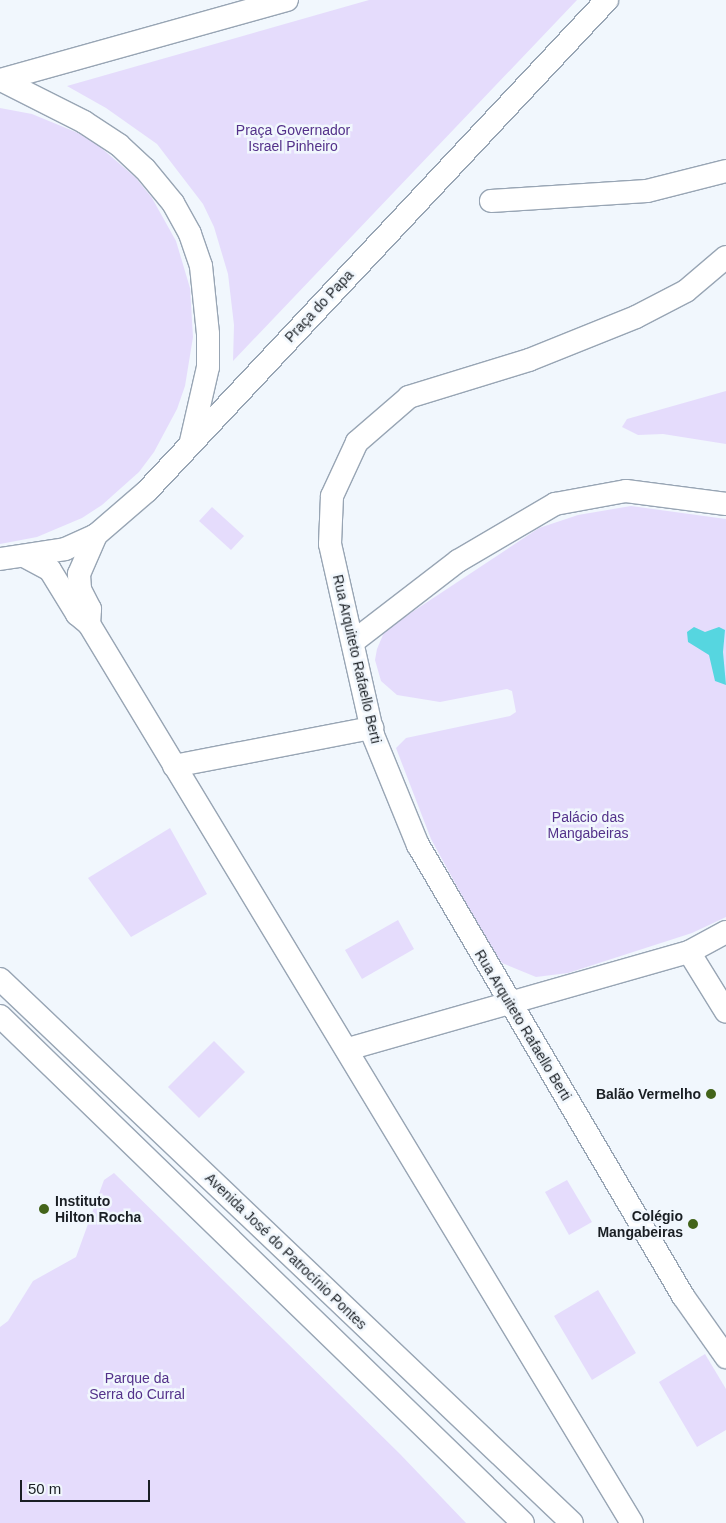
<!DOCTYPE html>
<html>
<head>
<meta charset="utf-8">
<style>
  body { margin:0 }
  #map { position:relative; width:726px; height:1523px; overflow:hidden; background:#f1f7fd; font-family:Helvetica,sans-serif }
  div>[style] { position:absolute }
  .green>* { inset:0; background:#e5dcfc }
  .water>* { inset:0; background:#56d6e0 }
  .roads { filter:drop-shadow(1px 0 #98a5b4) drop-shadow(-1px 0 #98a5b4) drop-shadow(0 1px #98a5b4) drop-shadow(0 -1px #98a5b4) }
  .minor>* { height:22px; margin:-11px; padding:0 11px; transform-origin:11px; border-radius:11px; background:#fff }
  .dots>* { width:14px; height:14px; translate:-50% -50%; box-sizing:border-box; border:2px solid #f1f7fd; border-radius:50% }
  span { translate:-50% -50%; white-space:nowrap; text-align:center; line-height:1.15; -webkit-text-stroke:5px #f1f7fd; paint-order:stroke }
  .park-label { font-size:14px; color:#53318a }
  .street-label { font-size:14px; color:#1a1f24 }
  .poi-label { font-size:14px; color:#1a1f24; font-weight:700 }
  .right { translate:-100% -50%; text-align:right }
  .left { translate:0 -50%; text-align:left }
  .scale { position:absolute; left:20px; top:1480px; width:130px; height:22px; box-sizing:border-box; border:2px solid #1a1f24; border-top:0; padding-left:6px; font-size:15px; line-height:18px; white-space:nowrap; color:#1a1f24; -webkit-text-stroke:4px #f1f7fd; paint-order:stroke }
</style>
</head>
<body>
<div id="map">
  <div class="green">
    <div style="clip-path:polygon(369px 0,577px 0,233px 361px,234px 325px,228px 274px,214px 227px,203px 204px,157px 144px,106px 108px,67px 86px)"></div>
    <div style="clip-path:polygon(0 108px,32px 114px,78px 133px,99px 146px,136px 178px,152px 198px,176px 241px,190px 288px,193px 337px,185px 386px,177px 409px,154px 452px,139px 472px,102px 505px,82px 518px,37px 537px,0 544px)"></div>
    <div style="clip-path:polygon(726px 391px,726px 444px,663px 434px,638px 435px,622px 427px,627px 419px)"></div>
    <div style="clip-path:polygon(631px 506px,726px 519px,726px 917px,692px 933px,568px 973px,536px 977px,502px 963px,483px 934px,431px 839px,396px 748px,406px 738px,510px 716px,516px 712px,512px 691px,507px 689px,440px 702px,397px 695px,381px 681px,375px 660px,377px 649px,385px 630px,539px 528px,578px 515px)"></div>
    <div style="clip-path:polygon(212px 507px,244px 536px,231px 550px,199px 521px)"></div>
    <div style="clip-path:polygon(170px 828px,207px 894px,131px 937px,88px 878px)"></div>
    <div style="clip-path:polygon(398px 920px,414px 949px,362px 979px,345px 950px)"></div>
    <div style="clip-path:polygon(214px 1041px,245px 1072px,199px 1118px,168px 1087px)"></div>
    <div style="clip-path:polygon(114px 1173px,400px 1454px,466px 1523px,0 1523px,0 1327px,8px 1321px,33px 1281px,76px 1257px,104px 1180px)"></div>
    <div style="clip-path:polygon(567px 1180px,592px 1222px,569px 1235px,545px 1192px)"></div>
    <div style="clip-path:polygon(598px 1290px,636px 1353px,592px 1380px,554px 1316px)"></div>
    <div style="clip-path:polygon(705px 1354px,726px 1389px,726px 1430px,697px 1447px,659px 1382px)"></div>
  </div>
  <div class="water">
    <div style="clip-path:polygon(694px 627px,705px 632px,719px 627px,725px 630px,723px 652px,726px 685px,715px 681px,709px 655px,688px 642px,687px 632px)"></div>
  </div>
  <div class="roads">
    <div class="minor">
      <div style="left:0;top:80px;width:298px;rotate:-15.6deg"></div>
      <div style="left:1px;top:80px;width:93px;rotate:26.8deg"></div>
      <div style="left:84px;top:122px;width:42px;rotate:33.3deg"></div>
      <div style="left:119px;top:145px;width:35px;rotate:43deg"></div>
      <div style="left:145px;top:169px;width:44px;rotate:50.5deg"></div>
      <div style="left:173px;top:203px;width:35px;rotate:61deg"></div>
      <div style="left:190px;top:234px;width:34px;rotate:71deg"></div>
      <div style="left:201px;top:266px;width:68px;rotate:84.1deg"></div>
      <div style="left:208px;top:334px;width:33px;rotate:90deg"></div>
      <div style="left:208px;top:367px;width:76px;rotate:102.9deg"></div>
      <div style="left:491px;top:201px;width:156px;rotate:-3.7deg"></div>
      <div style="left:647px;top:191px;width:81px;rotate:-14.2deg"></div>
      <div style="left:726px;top:257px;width:52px;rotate:139.6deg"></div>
      <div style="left:686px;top:291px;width:56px;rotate:152.5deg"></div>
      <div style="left:636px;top:317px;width:115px;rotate:158.1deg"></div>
      <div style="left:529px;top:360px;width:126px;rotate:162.9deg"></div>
      <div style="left:409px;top:397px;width:69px;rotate:139.1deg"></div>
      <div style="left:357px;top:442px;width:60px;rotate:114.8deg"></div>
      <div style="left:332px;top:496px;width:48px;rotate:92.4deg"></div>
      <div style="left:330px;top:544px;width:196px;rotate:77.3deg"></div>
      <div style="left:373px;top:735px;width:119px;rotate:67.8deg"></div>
      <div style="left:418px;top:845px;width:523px;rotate:59.56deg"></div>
      <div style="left:683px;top:1296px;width:75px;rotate:54.8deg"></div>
      <div style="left:26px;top:557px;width:27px;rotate:28deg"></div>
      <div style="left:50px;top:570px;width:52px;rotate:58.5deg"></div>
      <div style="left:77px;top:614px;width:16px;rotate:40deg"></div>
      <div style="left:89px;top:624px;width:15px;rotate:-86deg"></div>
      <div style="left:90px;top:609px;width:22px;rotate:-117deg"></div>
      <div style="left:80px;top:589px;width:15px;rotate:-94deg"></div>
      <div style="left:79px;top:574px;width:43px;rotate:-66.4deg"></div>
      <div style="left:0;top:559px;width:66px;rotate:-8.7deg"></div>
      <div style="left:65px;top:549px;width:34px;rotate:-24deg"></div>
      <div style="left:96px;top:535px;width:67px;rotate:-40.8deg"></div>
      <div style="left:147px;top:491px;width:673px;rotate:-46.87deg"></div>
      <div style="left:89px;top:624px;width:1050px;rotate:58.87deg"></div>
      <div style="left:354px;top:641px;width:131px;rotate:-37.6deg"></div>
      <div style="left:458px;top:561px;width:113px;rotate:-30.4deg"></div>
      <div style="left:555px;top:504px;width:72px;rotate:-10.4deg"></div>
      <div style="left:626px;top:491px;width:101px;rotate:7.4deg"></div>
      <div style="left:174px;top:766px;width:202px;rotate:-10.9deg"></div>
      <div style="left:689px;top:952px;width:70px;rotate:58.3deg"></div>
      <div style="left:0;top:979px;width:789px;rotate:43.56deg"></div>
      <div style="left:0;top:1016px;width:728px;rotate:44.11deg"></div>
      <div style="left:348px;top:1049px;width:355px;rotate:-15.9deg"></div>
      <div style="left:689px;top:952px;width:42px;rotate:-28.4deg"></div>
    </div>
  </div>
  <div class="dots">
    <div style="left:711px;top:1094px;background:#43641a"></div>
    <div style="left:44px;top:1209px;background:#43641a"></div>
    <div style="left:693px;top:1224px;background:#43641a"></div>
  </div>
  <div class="park-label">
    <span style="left:293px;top:138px">Praça Governador<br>Israel Pinheiro</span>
    <span style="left:588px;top:825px">Palácio das<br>Mangabeiras</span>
    <span style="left:137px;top:1386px">Parque da<br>Serra do Curral</span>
  </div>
  <div class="street-label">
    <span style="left:319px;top:306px;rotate:-47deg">Praça do Papa</span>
    <span style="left:357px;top:659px;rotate:77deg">Rua Arquiteto Rafaello Berti</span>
    <span style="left:523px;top:1025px;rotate:59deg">Rua Arquiteto Rafaello Berti</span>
    <span style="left:286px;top:1251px;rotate:44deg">Avenida José do Patrocínio Pontes</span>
  </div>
  <div class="poi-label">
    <span class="right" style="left:701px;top:1094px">Balão Vermelho</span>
    <span class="left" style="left:55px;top:1209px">Instituto<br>Hilton Rocha</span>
    <span class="right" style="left:683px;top:1224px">Colégio<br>Mangabeiras</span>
  </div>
  <div class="scale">50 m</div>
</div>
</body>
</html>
